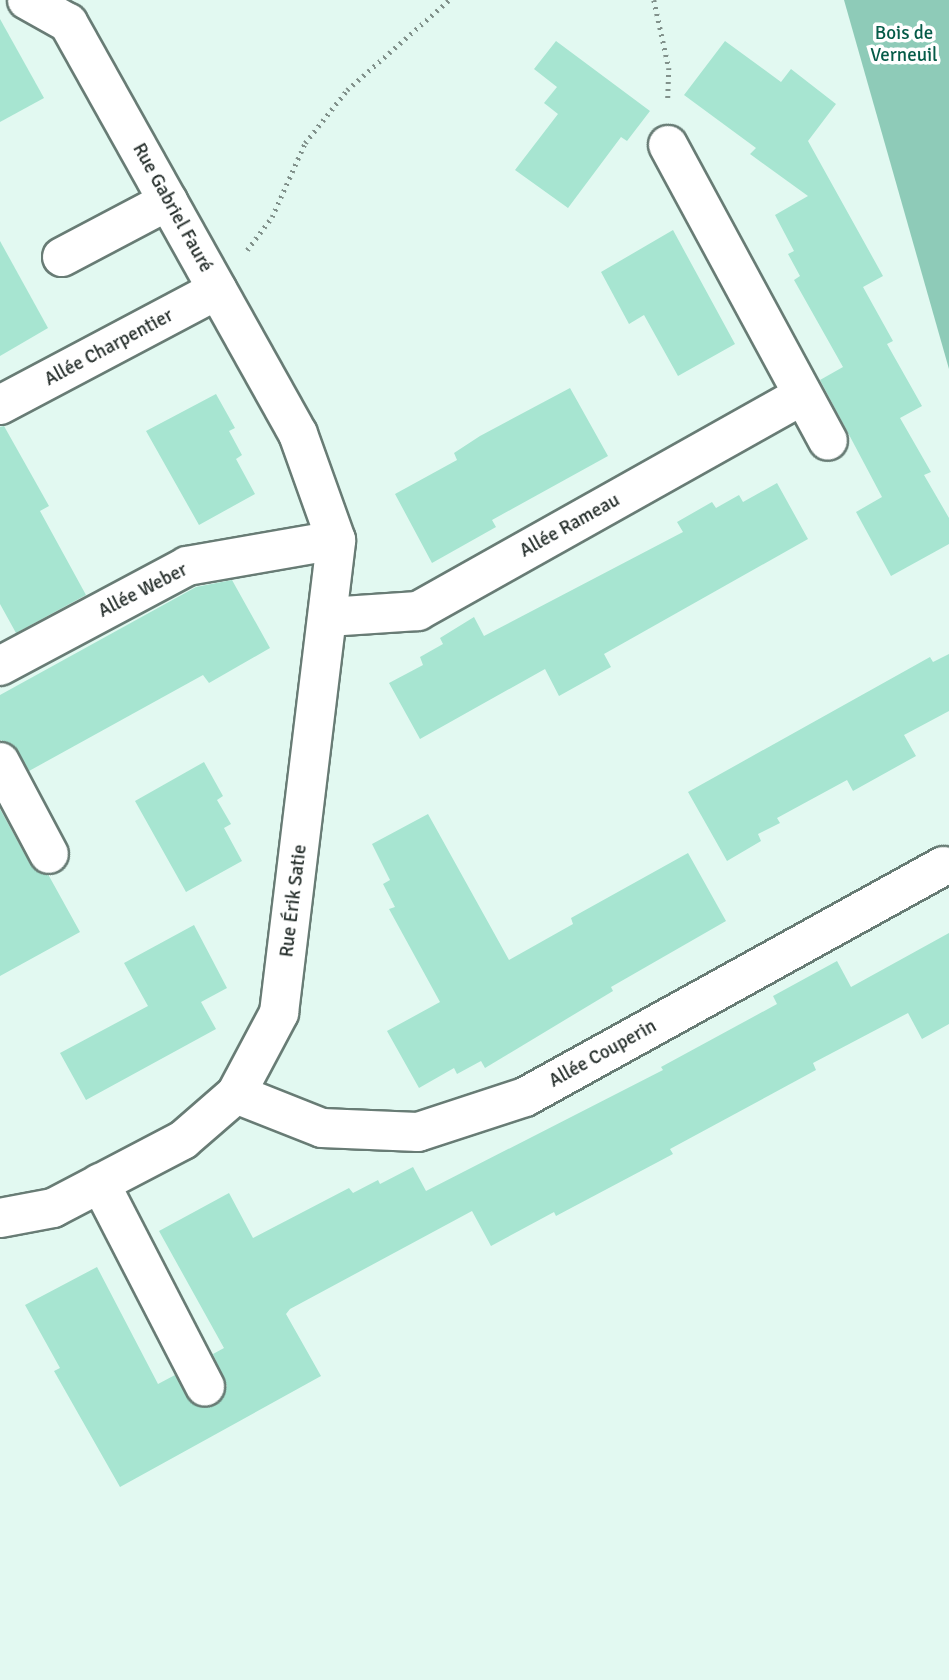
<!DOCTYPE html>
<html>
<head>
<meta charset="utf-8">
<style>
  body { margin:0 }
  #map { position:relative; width:949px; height:1680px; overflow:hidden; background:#e2f9f1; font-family:Signika,sans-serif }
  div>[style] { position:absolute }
  .forest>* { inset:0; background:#8ecbb8 }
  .building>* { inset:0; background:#a7e5d1 }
  .path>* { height:4.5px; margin-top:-2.25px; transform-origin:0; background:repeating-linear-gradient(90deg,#81918b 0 2px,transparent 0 7px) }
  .roads { filter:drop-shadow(2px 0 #687c75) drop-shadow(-2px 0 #687c75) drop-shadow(0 2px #687c75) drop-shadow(0 -2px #687c75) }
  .minor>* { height:38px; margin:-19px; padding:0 19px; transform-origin:19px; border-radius:19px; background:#fff }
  span { translate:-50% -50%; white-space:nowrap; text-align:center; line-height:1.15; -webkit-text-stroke:7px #fff; paint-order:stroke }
  .park-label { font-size:19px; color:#055b48 }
  .street-label { font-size:19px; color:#262f2c }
</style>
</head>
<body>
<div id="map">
  <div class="forest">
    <div style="clip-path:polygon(844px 0,949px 0,949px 369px)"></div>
  </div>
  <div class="building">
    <div style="clip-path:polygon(0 19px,44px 98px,0 122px)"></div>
    <div style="clip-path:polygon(556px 41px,650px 111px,627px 141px,621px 137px,568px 208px,515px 170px,558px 114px,544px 103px,557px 87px,534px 69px)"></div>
    <div style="clip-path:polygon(725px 41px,781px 82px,791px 69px,836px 104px,808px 141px,883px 276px,863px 287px,893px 341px,887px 344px,922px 406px,900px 418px,931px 472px,924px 475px,949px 518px,949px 544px,891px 576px,856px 512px,882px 497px,820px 380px,843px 367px,794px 280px,800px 276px,788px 254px,794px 251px,775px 215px,808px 196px,750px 154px,756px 148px,684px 95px)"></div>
    <div style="clip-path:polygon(673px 230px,735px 344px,678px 376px,644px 315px,629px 324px,601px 272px)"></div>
    <div style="clip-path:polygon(0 241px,48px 328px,0 356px)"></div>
    <div style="clip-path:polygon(570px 388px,608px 456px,492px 520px,496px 527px,432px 563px,395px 494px,457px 460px,454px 453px,480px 436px)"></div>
    <div style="clip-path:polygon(216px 394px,235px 428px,229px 431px,242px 455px,236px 459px,255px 494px,199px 525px,146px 431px)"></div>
    <div style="clip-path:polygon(4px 426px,49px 506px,40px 511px,86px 595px,16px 633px,0 604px,0 427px)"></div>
    <div style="clip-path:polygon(777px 483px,808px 539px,604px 654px,611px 667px,559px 696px,545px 669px,420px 739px,389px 683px,423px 665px,420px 657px,443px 644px,440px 638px,474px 617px,484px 636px,683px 532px,677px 522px,712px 502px,716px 508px,739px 495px,743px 502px)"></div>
    <div style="clip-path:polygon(232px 580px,270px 648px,209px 683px,203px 675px,29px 771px,12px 744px,0 740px,0 695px,196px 587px)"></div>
    <div style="clip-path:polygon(949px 654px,949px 711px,904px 735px,916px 756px,853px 791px,847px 780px,777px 818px,780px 823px,758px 834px,761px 841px,727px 861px,688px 792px,930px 657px,933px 662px)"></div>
    <div style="clip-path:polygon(204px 762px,223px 796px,217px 800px,231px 824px,224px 828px,242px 861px,186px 892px,135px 801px)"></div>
    <div style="clip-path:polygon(0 809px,30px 864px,49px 876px,80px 932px,0 976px)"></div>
    <div style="clip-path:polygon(428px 814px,509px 960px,573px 924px,571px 918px,688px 853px,726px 921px,611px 987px,613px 991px,485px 1068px,481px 1061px,457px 1074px,454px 1068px,419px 1088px,387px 1031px,440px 1002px,389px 909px,395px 907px,383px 884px,390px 880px,372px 844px)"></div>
    <div style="clip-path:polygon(194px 925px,227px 988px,201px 1002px,216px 1029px,86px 1100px,60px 1053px,148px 1006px,124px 963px)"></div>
    <div style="clip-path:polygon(949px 933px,949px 1024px,922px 1039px,908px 1013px,813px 1063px,816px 1070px,670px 1149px,673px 1154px,556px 1216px,554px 1212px,491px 1246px,472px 1211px,290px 1309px,286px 1314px,321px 1376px,120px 1487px,54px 1371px,60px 1368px,25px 1305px,97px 1267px,158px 1384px,175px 1375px,193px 1404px,214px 1406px,227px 1386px,213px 1354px,224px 1348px,159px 1231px,229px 1193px,253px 1238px,349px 1188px,353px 1193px,378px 1180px,380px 1184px,413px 1167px,426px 1191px,663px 1070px,661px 1067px,777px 1004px,773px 996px,837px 961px,851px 987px)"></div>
  </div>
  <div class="path">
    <div style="left:654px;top:0;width:70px;rotate:77.6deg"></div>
    <div style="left:669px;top:68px;width:34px;rotate:92deg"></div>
    <div style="left:247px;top:250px;width:41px;rotate:-52.9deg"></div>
    <div style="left:272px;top:217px;width:81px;rotate:-66deg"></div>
    <div style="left:305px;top:143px;width:68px;rotate:-51.6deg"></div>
    <div style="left:347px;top:90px;width:136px;rotate:-41.4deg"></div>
  </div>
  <div class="roads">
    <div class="minor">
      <div style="left:668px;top:145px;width:336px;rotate:61.6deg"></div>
      <div style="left:62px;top:257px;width:120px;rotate:-27.8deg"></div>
      <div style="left:0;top:405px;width:246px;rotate:-27.9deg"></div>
      <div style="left:328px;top:617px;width:90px;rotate:-3.8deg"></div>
      <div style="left:418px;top:611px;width:438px;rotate:-29.3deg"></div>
      <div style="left:0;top:666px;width:212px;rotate:-28.1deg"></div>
      <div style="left:187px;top:566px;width:151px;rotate:-9.9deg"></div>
      <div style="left:0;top:762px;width:104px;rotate:62deg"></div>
      <div style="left:236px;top:1094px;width:92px;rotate:21.6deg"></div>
      <div style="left:322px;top:1128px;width:96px;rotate:2.4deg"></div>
      <div style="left:418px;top:1132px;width:113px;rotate:-18.1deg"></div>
      <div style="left:525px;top:1097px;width:478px;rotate:-28.9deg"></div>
      <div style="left:100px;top:1183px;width:229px;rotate:62.7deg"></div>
      <div style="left:0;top:1218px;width:54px;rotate:-10.7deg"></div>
      <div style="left:53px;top:1208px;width:147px;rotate:-27.6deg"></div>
      <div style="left:183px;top:1140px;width:70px;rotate:-41deg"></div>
      <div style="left:236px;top:1094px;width:92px;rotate:-62deg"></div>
      <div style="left:279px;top:1013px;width:476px;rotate:-83.1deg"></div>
      <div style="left:336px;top:540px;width:113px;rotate:-109.7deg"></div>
      <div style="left:298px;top:434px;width:471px;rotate:-119.2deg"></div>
      <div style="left:68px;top:23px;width:47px;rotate:-150.7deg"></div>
    </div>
  </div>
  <div class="park-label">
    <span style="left:904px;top:45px">Bois de<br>Verneuil</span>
  </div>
  <div class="street-label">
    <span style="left:172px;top:208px;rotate:61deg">Rue Gabriel Fauré</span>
    <span style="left:109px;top:348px;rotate:-28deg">Allée Charpentier</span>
    <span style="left:570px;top:526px;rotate:-29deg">Allée Rameau</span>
    <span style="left:143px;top:591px;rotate:-27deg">Allée Weber</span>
    <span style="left:294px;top:901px;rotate:-83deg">Rue Érik Satie</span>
    <span style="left:603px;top:1054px;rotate:-29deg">Allée Couperin</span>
  </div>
</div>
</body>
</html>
